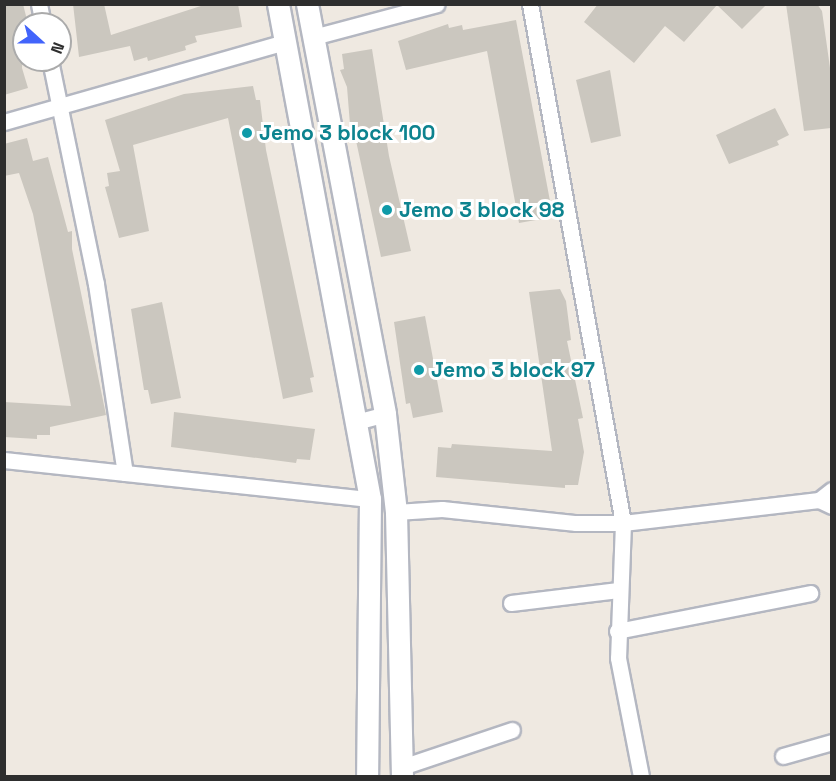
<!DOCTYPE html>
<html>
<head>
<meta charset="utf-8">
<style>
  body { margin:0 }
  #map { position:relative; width:836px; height:781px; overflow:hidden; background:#efe9e1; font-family:"Space Grotesk",sans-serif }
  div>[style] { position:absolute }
  .building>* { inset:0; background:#cbc7bf }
  .roads { filter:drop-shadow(2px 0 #b4b7c1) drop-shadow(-2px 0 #b4b7c1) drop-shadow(0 2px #b4b7c1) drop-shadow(0 -2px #b4b7c1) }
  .street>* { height:15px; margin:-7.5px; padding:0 7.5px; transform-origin:7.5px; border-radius:7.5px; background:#fff }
  .secondary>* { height:21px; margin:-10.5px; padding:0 10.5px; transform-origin:10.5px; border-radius:10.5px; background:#fff }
  .dots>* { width:16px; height:16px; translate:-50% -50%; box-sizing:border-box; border:3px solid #fff; border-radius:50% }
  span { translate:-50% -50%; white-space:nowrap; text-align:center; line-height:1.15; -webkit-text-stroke:6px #fff; paint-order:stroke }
  .culture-label { font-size:21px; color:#0d838f; font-weight:700 }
  .left { translate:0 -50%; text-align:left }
  .frame { position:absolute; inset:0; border:6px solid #2e2e2e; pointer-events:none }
  .north { position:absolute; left:12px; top:12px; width:60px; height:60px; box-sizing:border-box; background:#fff; border:2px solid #ababab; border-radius:50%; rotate:111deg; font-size:16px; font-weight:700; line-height:24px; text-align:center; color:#2e2e2e }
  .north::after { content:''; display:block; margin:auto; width:21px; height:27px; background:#4264fb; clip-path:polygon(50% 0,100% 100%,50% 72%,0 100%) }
</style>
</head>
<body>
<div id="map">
  <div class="building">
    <div style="clip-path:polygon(4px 4px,23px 4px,28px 24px,24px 24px,22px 68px,28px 88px,4px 95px)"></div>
    <div style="clip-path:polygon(73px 4px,104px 4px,111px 35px,207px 4px,238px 4px,242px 27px,195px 36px,197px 42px,185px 46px,186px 50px,148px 61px,147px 57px,134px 61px,130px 46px,79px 57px)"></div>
    <div style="clip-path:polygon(598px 4px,767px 4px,742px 29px,717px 5px,684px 42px,665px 26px,634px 63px,584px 22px)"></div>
    <div style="clip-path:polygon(786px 4px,817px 4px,822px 11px,831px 75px,831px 128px,804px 131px)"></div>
    <div style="clip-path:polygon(516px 20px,553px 217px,519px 223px,487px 51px,406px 70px,398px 41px,448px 24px,449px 28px,462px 25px,463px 30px)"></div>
    <div style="clip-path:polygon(372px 49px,389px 156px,411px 251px,381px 257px,355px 136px,351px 137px,347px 87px,340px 70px,344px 69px,342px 54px)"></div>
    <div style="clip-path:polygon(610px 70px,621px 136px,591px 143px,576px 80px)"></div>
    <div style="clip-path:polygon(253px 86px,256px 100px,260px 100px,266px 150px,314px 377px,310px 378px,313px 392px,283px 399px,228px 118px,133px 145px,149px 231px,119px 238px,105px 187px,109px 186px,107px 173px,120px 171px,105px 120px,184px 94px)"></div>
    <div style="clip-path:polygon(775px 108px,789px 135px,777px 141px,779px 145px,729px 164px,716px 135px)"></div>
    <div style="clip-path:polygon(27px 138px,33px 161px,48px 157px,68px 232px,72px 231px,72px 249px,106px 415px,50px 427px,50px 435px,37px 435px,37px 439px,4px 437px,4px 402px,71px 406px,33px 214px,19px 173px,4px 176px,4px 144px)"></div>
    <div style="clip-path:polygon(560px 289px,566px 301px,571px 340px,567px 341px,583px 418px,578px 419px,584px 452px,578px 485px,565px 485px,565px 488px,436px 477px,438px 447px,451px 448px,452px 444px,552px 451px,529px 292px)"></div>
    <div style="clip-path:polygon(162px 302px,181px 398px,151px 404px,148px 390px,144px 390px,131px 309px)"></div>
    <div style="clip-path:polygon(425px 316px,443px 412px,413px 418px,410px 403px,406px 404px,394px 322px)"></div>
    <div style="clip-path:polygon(174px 412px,315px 429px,310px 460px,297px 459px,296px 463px,171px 447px)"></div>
  </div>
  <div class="roads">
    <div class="street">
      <div style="left:39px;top:4px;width:20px;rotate:79deg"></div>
      <div style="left:530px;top:4px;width:527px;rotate:79.84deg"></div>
      <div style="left:623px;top:523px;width:135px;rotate:92.1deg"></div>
      <div style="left:618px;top:658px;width:120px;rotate:79deg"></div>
      <div style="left:313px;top:37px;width:128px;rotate:-14.9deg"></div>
      <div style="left:50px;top:60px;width:229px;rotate:78.4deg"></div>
      <div style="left:96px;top:284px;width:191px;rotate:81.3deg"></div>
      <div style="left:125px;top:473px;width:246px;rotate:6.1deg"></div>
      <div style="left:4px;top:122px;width:291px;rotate:-15.9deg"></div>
      <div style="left:356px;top:422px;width:30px;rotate:-15deg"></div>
      <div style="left:4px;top:460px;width:122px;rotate:6.1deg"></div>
      <div style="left:819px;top:500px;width:16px;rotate:-38deg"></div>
      <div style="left:396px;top:512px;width:46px;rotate:-3.7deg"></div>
      <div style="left:442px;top:509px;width:135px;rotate:6deg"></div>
      <div style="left:576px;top:523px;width:47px"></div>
      <div style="left:623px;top:523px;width:197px;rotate:-6.7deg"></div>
      <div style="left:819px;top:500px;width:14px;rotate:25deg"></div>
      <div style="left:511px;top:603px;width:108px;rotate:-6.9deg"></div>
      <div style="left:617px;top:631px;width:197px;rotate:-11.1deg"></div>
      <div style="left:783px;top:756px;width:51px;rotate:-15.9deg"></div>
      <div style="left:402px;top:767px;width:116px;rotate:-18.6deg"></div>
    </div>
    <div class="secondary">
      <div style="left:278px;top:4px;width:503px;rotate:79.47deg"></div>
      <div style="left:370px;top:499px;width:277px;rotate:90.6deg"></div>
      <div style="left:307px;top:4px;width:417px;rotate:79.2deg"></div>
      <div style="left:385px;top:414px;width:99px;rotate:83.6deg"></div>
      <div style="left:396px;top:512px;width:264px;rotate:88.7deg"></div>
    </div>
  </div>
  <div class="dots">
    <div style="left:247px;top:133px;background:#0f9aa8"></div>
    <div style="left:387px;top:210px;background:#0f9aa8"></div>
    <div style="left:419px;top:370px;background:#0f9aa8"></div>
  </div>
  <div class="culture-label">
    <span class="left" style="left:259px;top:133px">Jemo 3 block 100</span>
    <span class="left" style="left:399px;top:210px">Jemo 3 block 98</span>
    <span class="left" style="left:431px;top:370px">Jemo 3 block 97</span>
  </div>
  <div class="frame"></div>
  <div class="north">N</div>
</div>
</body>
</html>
